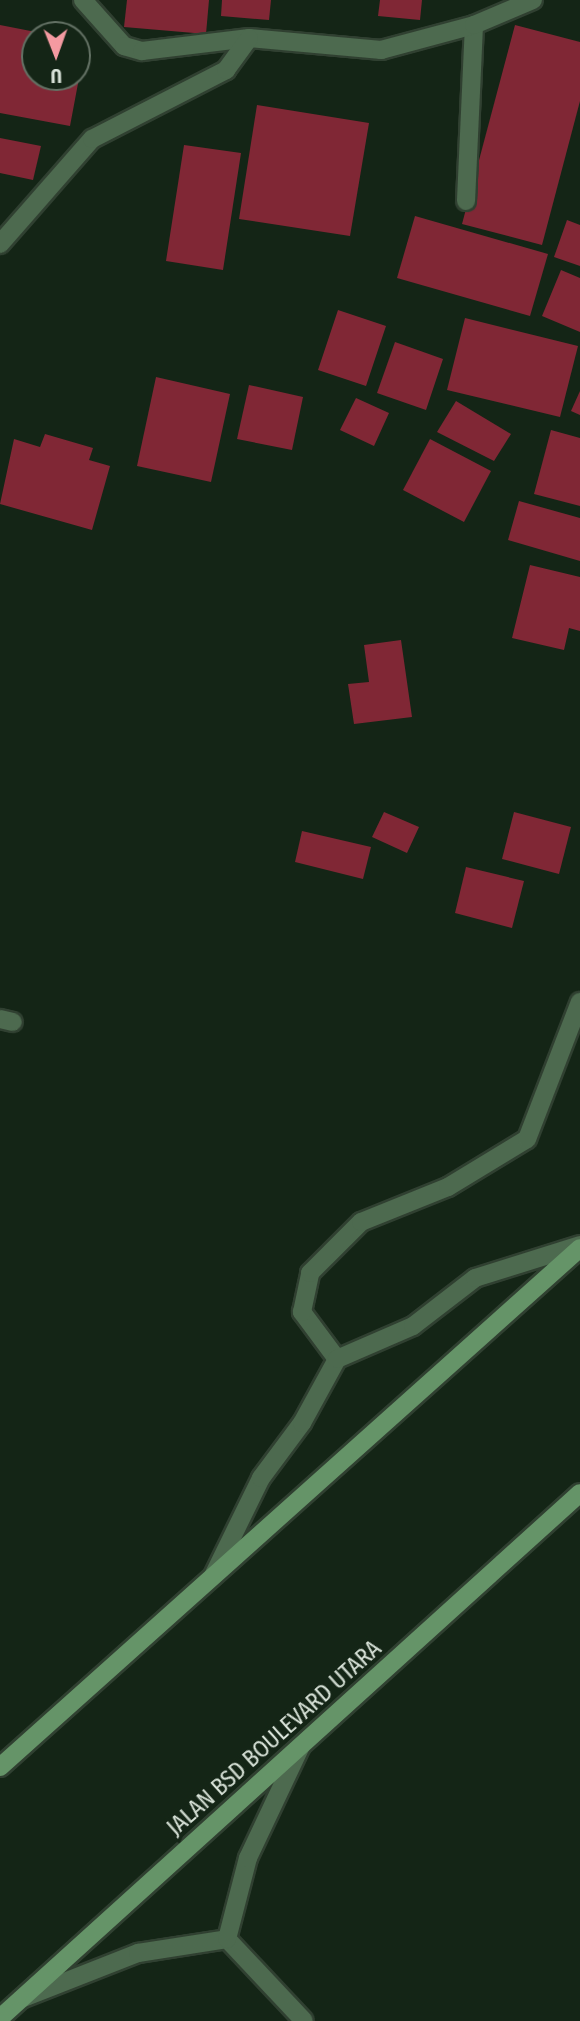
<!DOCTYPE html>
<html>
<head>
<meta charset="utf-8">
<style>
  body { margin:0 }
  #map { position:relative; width:580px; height:2021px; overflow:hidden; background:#142516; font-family:"Fira Sans Condensed",sans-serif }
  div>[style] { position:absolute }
  .building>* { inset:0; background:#802735 }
  .roads { filter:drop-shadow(2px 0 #304031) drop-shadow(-2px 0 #304031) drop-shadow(0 2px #304031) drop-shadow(0 -2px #304031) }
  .service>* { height:18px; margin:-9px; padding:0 9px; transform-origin:9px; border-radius:9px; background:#4d6a4f }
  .minor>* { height:18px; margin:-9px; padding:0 9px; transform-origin:9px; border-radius:9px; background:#4d6a4f }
  .secondary>* { height:18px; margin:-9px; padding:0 9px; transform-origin:9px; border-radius:9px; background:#659468 }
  span { translate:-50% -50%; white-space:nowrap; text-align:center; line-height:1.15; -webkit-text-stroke:7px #142516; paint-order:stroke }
  .street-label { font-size:23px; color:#d9e3d9 }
  .north { position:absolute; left:21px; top:21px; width:70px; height:70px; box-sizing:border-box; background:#142516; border:2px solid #637164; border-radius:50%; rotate:179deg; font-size:19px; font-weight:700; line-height:28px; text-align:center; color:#d9e3d9 }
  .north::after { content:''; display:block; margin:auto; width:24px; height:32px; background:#f49aa1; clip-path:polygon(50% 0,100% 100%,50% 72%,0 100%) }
</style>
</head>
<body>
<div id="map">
  <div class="building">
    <div style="clip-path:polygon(127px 0,209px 0,206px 34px,124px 27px)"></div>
    <div style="clip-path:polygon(222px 0,271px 0,269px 20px,221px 16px)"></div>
    <div style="clip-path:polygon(380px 0,422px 0,420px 20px,378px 16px)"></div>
    <div style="clip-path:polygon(0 25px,46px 34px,35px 35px,35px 77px,77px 77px,77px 39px,86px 41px,70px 126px,0 113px)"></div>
    <div style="clip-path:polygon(515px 25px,580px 42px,580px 101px,542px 245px,462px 224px)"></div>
    <div style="clip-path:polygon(257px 105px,369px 123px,350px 236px,239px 219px)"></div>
    <div style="clip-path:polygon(0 138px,41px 146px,33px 180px,0 173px)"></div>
    <div style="clip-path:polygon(184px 145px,241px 153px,223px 270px,166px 261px)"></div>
    <div style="clip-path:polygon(415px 216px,548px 254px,530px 316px,397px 278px)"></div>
    <div style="clip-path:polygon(567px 220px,580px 225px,580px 266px,554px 257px)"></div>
    <div style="clip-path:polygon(561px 270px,580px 278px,580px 332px,542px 316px)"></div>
    <div style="clip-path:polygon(338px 310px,386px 326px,366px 386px,318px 370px)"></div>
    <div style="clip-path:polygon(465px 318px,578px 346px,560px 417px,447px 390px)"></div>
    <div style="clip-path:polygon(395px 342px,443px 359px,426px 410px,377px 393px)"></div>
    <div style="clip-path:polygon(156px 377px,230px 394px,211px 482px,137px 466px)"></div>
    <div style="clip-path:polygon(249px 385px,303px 397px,292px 450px,237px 439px)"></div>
    <div style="clip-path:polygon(580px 391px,580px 415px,571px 411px)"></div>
    <div style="clip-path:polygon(356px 398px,389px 413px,374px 446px,340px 430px)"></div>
    <div style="clip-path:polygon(456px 401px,511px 434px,494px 461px,437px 432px)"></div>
    <div style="clip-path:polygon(551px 430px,580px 438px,580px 506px,534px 494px)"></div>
    <div style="clip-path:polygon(45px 434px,93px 448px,89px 460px,110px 466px,92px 530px,0 504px,14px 439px,40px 447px)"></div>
    <div style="clip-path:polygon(430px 439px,491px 471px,464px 522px,403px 490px)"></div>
    <div style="clip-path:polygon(519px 501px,580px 518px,580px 561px,508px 540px)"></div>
    <div style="clip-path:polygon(530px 565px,580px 577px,580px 631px,569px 628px,564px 650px,512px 638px)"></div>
    <div style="clip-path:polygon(401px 640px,412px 717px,354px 724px,348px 684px,369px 682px,364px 645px)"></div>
    <div style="clip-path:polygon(384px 812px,419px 827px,407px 853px,372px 837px)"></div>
    <div style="clip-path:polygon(514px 812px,571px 827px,559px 874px,502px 859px)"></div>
    <div style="clip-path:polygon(302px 831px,371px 847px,363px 879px,295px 862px)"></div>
    <div style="clip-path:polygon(466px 867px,524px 881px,512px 928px,455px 913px)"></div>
  </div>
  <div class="roads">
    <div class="service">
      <div style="left:466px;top:201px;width:176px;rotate:-87.4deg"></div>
    </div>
    <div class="minor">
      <div style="left:83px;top:0;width:62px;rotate:48.3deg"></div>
      <div style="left:124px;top:46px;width:19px;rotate:16deg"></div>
      <div style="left:142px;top:51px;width:108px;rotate:-6.9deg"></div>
      <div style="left:249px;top:38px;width:133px;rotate:5.2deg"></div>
      <div style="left:381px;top:50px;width:96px;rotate:-15deg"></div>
      <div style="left:474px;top:25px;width:64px;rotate:-23deg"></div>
      <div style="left:0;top:244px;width:140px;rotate:-48.8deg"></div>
      <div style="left:92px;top:139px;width:151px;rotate:-27.2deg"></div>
      <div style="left:226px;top:70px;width:39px;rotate:-54deg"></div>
      <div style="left:0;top:1019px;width:13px;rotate:13deg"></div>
      <div style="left:337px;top:1359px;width:59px;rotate:-126.7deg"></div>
      <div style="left:302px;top:1312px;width:40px;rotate:-78deg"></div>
      <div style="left:310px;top:1273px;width:72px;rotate:-45deg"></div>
      <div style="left:361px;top:1222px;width:94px;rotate:-21.9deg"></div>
      <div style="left:448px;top:1187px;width:92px;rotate:-31.3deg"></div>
      <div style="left:527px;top:1139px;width:147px;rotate:-68.9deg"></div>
      <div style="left:213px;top:1576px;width:109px;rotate:-63.9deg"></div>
      <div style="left:261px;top:1478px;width:69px;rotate:-53.3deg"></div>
      <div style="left:302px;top:1423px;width:73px;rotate:-61.3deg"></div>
      <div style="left:337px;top:1359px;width:83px;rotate:-23.5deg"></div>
      <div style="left:413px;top:1326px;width:78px;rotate:-37.7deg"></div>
      <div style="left:475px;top:1278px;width:110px;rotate:-17.4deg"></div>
      <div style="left:227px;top:1939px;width:112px;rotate:46.8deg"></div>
      <div style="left:21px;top:1999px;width:126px;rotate:-21.5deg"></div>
      <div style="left:138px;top:1953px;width:90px;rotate:-8.9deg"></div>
      <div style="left:227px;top:1939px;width:84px;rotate:-75.5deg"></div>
      <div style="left:248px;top:1858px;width:124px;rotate:-64.7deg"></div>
    </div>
    <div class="secondary">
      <div style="left:0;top:1767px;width:778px;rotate:-41.82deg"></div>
      <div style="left:0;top:2018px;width:782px;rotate:-42.15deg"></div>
    </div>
  </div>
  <div class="street-label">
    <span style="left:274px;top:1738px;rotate:-42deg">JALAN BSD BOULEVARD UTARA</span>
  </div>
  <div class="north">U</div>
</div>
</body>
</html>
